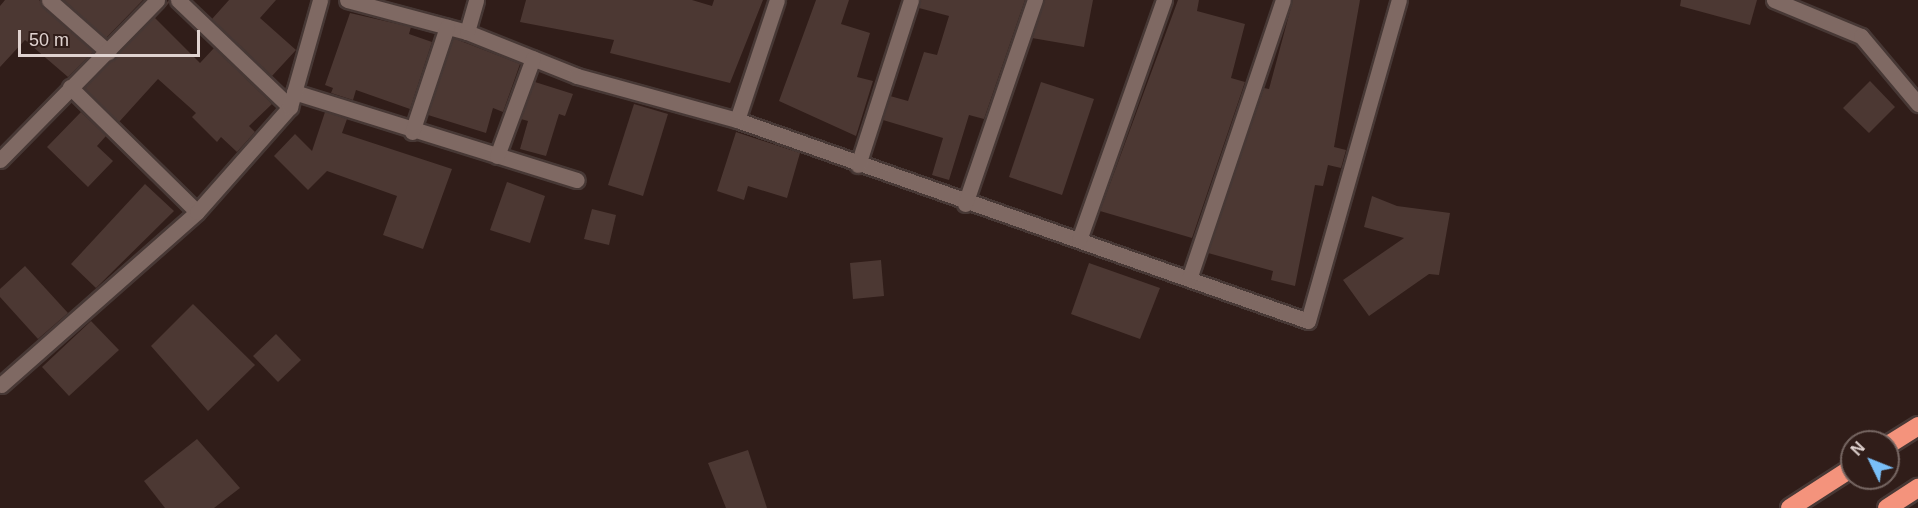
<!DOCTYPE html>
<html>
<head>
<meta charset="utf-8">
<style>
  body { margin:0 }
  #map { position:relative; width:1918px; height:508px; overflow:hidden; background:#301d19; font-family:Arial,sans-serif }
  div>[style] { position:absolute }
  .building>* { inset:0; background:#4c3833 }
  .roads { filter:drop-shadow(2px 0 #473835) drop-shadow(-2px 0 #473835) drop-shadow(0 2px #473835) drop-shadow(0 -2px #473835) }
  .minor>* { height:15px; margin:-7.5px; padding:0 7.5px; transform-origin:7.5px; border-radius:7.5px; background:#7f6963 }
  .highway>* { height:18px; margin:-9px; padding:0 9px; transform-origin:9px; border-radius:9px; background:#f4937c }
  span { translate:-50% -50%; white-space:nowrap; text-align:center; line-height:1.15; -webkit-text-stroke:4.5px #301d19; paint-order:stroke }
  .north { position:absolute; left:1840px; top:430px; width:60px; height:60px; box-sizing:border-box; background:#301d19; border:2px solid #766662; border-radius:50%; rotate:313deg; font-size:16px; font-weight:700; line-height:24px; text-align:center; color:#e0d3d0 }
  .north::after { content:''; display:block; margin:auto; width:21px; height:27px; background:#79bff8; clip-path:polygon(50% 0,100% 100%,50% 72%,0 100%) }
  .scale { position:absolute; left:18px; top:30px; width:182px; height:27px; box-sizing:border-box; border:3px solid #e0d3d0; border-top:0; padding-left:8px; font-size:18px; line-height:21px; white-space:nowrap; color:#e0d3d0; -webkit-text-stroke:4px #301d19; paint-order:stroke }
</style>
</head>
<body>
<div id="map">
  <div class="building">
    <div style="clip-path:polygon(5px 0,39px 0,93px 52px,68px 77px,25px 40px,0 67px,0 6px)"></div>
    <div style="clip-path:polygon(64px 0,143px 0,106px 38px)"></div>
    <div style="clip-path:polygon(169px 0,169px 3px,155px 18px,200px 63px,214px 48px,272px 104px,249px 126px,255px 132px,237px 152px,221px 137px,217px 142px,192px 117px,196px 113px,158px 79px,119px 122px,85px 88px)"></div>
    <div style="clip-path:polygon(229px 0,276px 0,260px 18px,296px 50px,272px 76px,212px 19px)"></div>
    <div style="clip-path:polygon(526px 0,692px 0,712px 6px,714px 0,763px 0,730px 83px,610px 53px,614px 40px,520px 22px)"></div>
    <div style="clip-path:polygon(816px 0,849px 0,841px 24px,870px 33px,857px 77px,873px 81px,856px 136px,779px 101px)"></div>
    <div style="clip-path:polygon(921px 0,1025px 0,984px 119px,969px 115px,949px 180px,932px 175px,943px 138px,883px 120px,890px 96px,908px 101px,924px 52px,937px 55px,949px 16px,919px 8px)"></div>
    <div style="clip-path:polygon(1045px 0,1093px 0,1084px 47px,1032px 38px)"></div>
    <div style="clip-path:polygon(1178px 0,1199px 0,1197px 11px,1245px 24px,1231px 78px,1245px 82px,1192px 238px,1100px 211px)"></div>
    <div style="clip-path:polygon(1293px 0,1360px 0,1334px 147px,1346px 150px,1341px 168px,1328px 165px,1323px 186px,1315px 185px,1295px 286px,1271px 280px,1273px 271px,1208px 253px,1264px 88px,1269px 89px)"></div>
    <div style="clip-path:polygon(1681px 0,1757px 0,1750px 25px,1680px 6px)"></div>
    <div style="clip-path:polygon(350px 13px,411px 27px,409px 34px,432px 42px,410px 109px,356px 90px,353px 100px,331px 93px,333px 88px,325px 85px)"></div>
    <div style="clip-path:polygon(453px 38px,520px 64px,503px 112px,493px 108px,486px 133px,428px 115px)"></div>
    <div style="clip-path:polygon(1870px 81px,1895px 107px,1869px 133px,1843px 108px)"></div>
    <div style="clip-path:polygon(535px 82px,573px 94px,565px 116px,559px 114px,546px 156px,520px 149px,528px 121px,521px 119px)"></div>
    <div style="clip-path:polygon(1041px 82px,1094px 99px,1062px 195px,1009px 177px)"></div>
    <div style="clip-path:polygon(634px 104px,668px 114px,643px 196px,608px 185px)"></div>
    <div style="clip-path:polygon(81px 112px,106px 136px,97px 146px,113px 161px,88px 187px,47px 147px)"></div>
    <div style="clip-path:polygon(325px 112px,347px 119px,342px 133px,452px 169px,423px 249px,383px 235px,397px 196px,327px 171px,308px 190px,274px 156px,295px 134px,312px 151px)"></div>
    <div style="clip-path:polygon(736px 132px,800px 153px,787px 198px,748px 186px,744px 200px,717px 191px)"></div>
    <div style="clip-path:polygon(507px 182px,545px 196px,530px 243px,490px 230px)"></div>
    <div style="clip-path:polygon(145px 184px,174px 211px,96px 288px,71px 264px)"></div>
    <div style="clip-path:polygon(1372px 196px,1397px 206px,1450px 213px,1439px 275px,1429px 274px,1369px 316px,1343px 280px,1404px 238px,1364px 227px)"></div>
    <div style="clip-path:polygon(592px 209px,616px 215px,609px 245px,584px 239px)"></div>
    <div style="clip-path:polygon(881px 260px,884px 296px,853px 299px,850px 263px)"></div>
    <div style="clip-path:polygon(1089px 263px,1160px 288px,1140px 339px,1071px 314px)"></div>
    <div style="clip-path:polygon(25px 266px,68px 313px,38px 339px,0 297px,0 289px)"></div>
    <div style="clip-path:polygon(193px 304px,255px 365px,208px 411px,151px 346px)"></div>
    <div style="clip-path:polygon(91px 321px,119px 350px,69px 396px,42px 367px)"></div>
    <div style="clip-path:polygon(276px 334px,301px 360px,278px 382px,253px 356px)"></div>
    <div style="clip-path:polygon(197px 439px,240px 488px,214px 508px,165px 508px,144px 481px)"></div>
    <div style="clip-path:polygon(748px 450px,767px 508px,726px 508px,708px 463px)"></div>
  </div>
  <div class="roads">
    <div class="minor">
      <div style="left:49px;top:0;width:79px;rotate:41.4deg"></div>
      <div style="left:178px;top:0;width:155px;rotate:43.7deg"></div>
      <div style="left:347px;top:0;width:124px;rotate:14.9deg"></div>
      <div style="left:467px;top:32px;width:118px;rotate:21.8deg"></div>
      <div style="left:577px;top:76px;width:166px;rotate:15.4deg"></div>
      <div style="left:737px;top:120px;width:605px;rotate:19.39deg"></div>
      <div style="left:1308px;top:321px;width:334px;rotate:-74.2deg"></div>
      <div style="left:1774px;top:0;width:94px;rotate:22.5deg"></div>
      <div style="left:1861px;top:36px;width:89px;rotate:50deg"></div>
      <div style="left:467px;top:32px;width:33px;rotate:-74deg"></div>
      <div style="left:70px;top:87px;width:178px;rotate:44.5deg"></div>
      <div style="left:294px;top:92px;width:296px;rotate:17.3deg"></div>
      <div style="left:737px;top:120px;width:126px;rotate:-71.6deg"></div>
      <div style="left:412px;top:132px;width:111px;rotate:-71.6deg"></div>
      <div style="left:497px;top:156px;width:104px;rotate:-69.8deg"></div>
      <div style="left:0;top:160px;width:224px;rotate:-45.5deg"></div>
      <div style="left:858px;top:165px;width:173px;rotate:-72.2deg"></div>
      <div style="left:965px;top:204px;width:216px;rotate:-71.1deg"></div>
      <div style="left:1079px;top:240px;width:255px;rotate:-70.5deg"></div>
      <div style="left:1189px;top:279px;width:294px;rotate:-71.4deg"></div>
      <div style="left:1px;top:385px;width:261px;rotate:-41.4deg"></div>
      <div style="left:197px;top:212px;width:140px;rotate:-48.5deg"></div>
      <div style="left:290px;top:107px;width:111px;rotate:-74.3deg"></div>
    </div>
    <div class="highway">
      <div style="left:1888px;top:445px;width:36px;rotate:-32deg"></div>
      <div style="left:1790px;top:508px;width:74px;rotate:-32.8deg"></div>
      <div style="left:1887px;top:508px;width:37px;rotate:-33deg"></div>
    </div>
  </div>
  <div class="north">N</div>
  <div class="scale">50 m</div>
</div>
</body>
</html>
